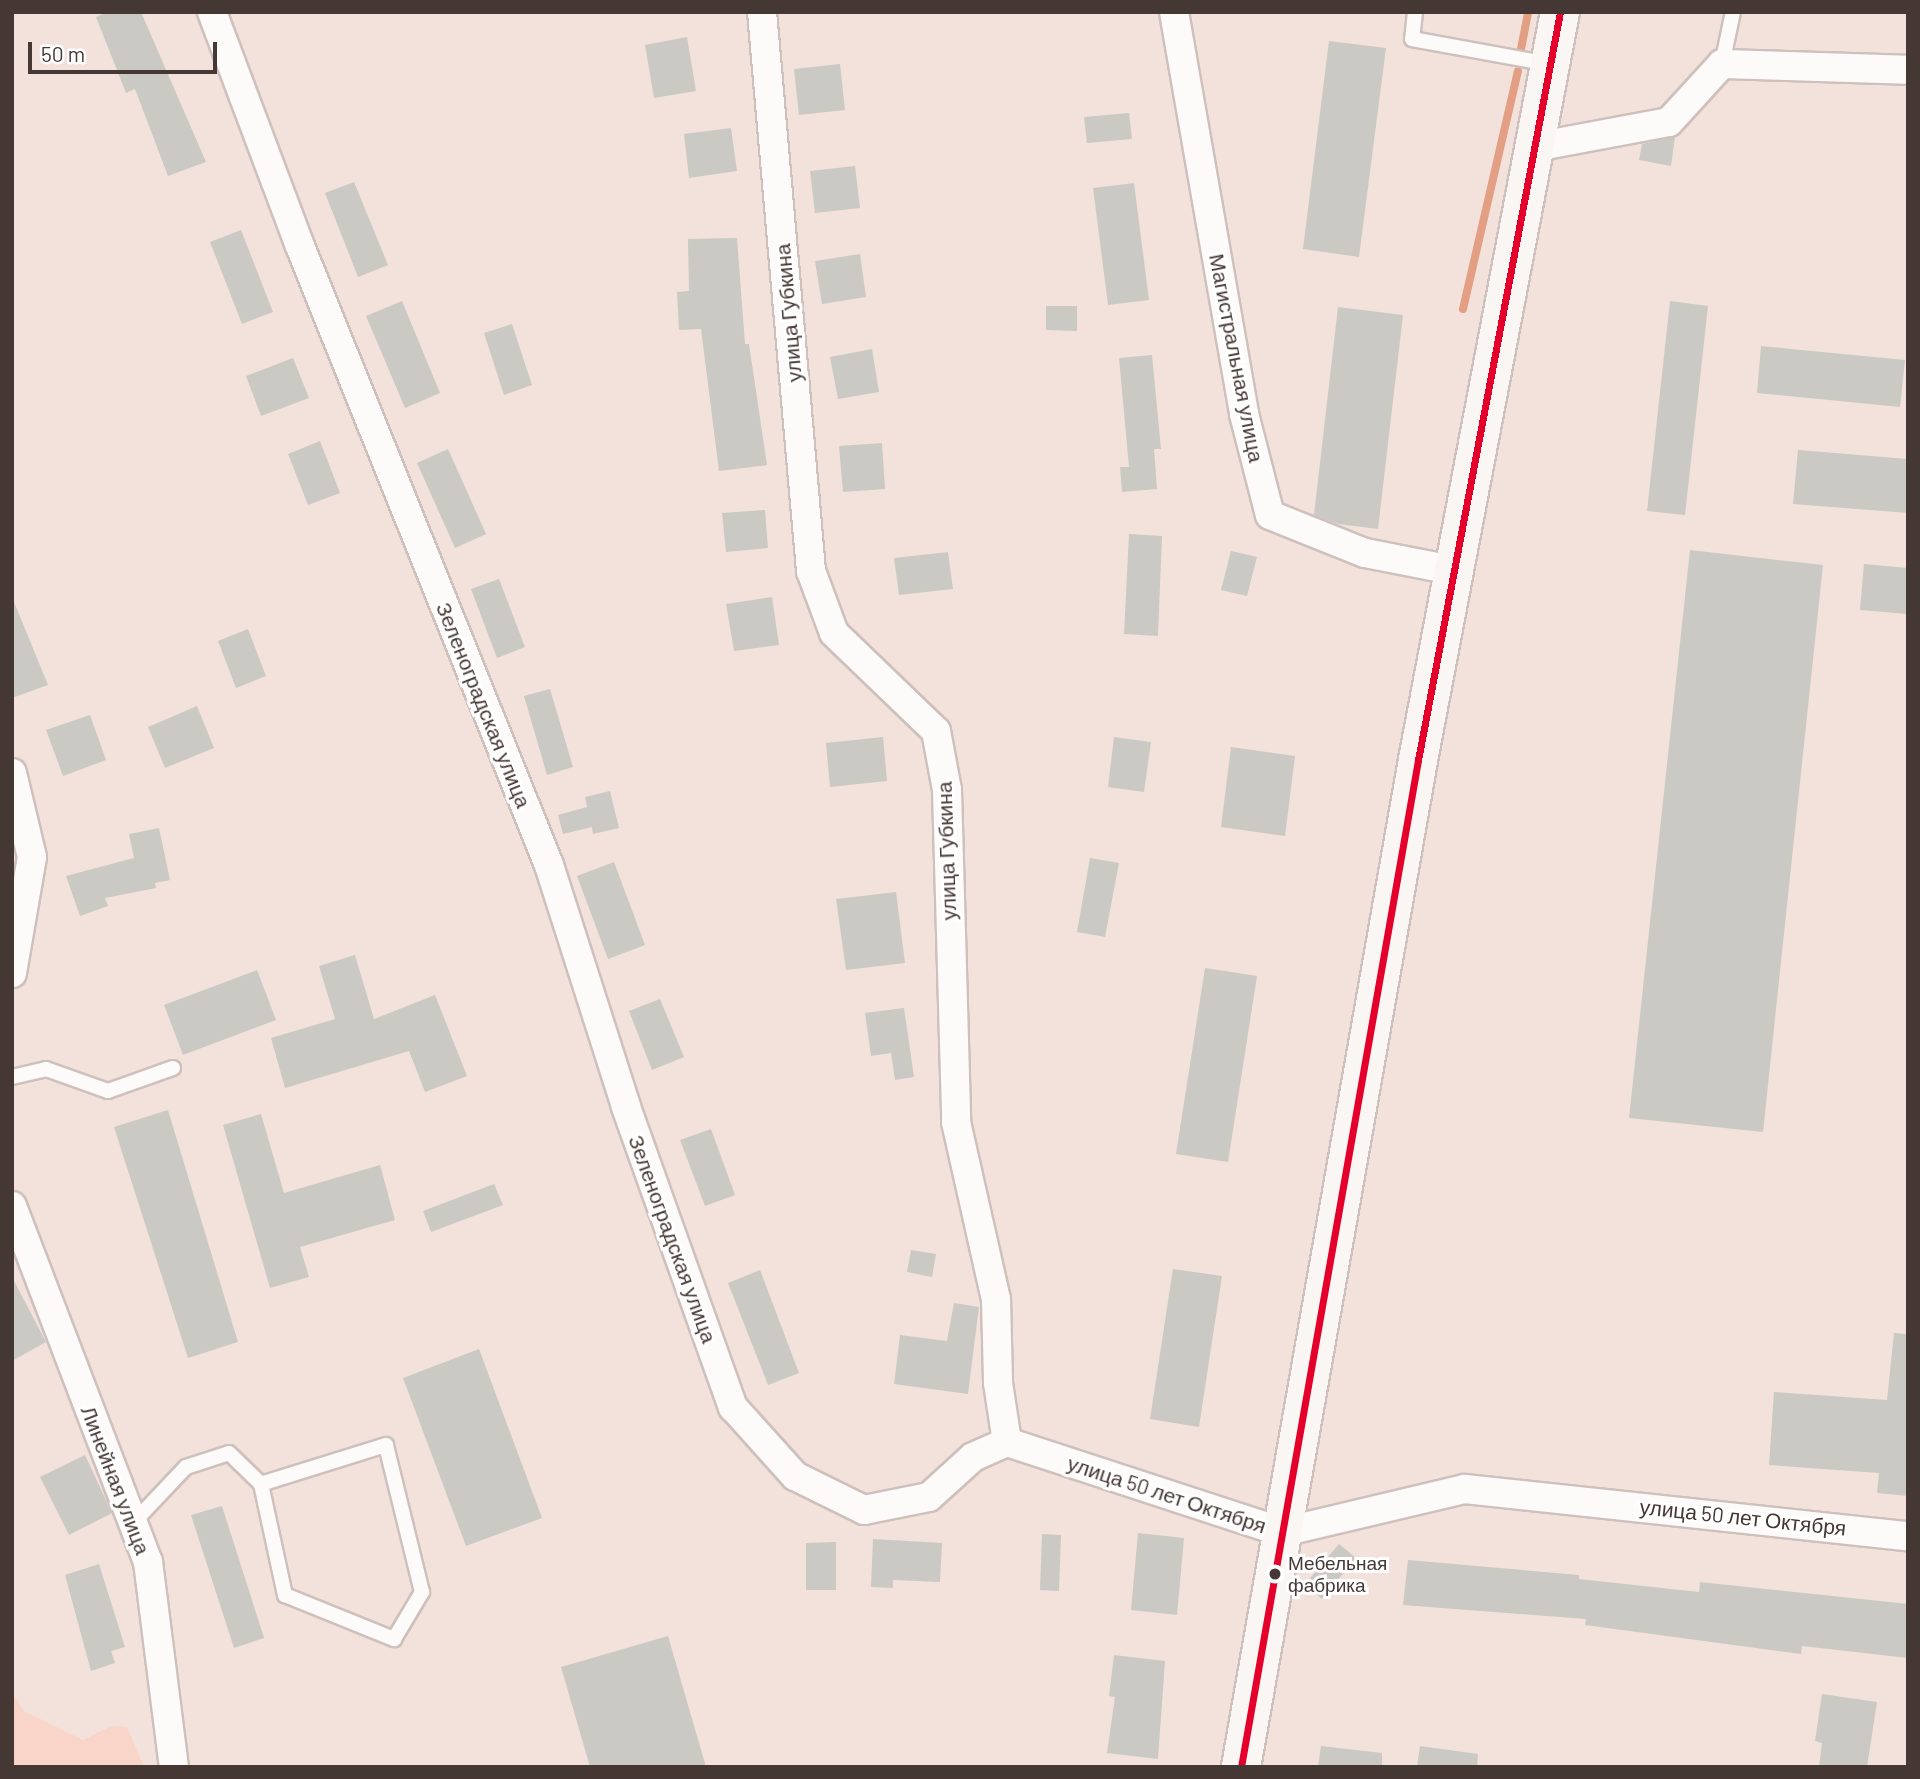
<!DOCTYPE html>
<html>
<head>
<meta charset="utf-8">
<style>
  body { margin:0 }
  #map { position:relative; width:1920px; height:1779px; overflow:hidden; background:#f3e2dc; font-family:Barlow,sans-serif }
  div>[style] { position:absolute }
  .green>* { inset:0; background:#f8d5c8 }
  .stream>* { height:8px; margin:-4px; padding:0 4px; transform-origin:4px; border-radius:4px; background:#e39f84 }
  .building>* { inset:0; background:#cac9c3 }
  .roads { filter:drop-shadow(2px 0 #cec0bc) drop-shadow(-2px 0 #cec0bc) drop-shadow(0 2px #cec0bc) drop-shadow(0 -2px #cec0bc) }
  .lane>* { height:14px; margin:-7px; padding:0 7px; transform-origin:7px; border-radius:7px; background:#fdfbfa }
  .street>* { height:28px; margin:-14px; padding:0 14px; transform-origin:14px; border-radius:14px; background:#fdfbfa }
  .secondary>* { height:38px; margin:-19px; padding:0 19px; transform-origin:19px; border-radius:19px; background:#faf6f4 }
  .bus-1>* { height:7px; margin:-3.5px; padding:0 3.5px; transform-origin:3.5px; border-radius:3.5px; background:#e4002b }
  .dots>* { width:19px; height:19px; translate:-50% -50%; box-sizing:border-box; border:4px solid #fff; border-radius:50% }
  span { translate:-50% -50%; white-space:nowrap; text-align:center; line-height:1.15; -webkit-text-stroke:6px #fff; paint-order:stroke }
  .bus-label { font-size:19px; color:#453834 }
  .left { translate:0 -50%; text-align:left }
  .street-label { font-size:21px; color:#453834 }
  .frame { position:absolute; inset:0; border:14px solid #453834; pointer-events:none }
  .scale { position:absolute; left:28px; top:42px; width:189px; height:32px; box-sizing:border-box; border:4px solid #453834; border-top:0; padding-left:9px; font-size:21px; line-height:24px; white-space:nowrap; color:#453834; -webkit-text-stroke:5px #fff; paint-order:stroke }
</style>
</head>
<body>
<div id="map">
  <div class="green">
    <div style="clip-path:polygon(12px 1692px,24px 1711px,83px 1740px,111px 1726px,127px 1727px,144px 1767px,12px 1767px)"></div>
  </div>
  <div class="stream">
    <div style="left:1521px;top:49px;width:38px;rotate:-79deg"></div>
    <div style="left:1463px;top:309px;width:244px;rotate:-77deg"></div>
  </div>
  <div class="building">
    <div style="clip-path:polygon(107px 12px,141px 12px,206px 162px,168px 176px,135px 89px,126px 93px,96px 17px)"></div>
    <div style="clip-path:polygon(687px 37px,696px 91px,654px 98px,645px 45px)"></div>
    <div style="clip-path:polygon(1329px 41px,1386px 48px,1359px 257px,1303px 249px)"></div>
    <div style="clip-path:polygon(840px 64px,845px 110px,799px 115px,794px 69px)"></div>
    <div style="clip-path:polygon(1129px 113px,1132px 139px,1087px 143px,1084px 117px)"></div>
    <div style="clip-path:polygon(731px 128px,737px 171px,689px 178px,684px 134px)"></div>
    <div style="clip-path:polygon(1675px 137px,1671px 166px,1639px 160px,1642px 144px)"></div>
    <div style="clip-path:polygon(855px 166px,860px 208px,815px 213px,810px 171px)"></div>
    <div style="clip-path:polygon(354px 182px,388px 265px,358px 277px,325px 193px)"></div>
    <div style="clip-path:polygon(1134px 183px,1149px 300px,1108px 305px,1093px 188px)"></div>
    <div style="clip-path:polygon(241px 230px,273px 312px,242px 324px,210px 242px)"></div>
    <div style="clip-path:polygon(737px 238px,745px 344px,749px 344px,767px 465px,719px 471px,701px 329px,679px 330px,677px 292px,689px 291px,688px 239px)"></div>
    <div style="clip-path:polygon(860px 254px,866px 297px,822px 304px,815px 261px)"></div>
    <div style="clip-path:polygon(402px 301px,440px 393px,405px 408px,366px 316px)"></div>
    <div style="clip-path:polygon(1670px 301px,1708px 306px,1685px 515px,1647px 511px)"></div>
    <div style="clip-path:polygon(1046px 306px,1077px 306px,1077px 331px,1046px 330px)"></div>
    <div style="clip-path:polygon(1338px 307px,1403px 315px,1378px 529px,1338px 524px,1314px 515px)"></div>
    <div style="clip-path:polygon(512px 324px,532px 385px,504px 395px,484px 333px)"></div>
    <div style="clip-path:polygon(1761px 346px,1905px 360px,1900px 407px,1757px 393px)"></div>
    <div style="clip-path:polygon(872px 349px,879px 392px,838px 399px,830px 357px)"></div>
    <div style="clip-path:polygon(1152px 355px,1161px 449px,1154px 449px,1157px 489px,1122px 492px,1120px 467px,1129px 467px,1119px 358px)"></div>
    <div style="clip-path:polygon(293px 358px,309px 398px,261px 416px,246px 376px)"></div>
    <div style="clip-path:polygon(320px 441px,340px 493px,308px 505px,288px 454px)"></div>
    <div style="clip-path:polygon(882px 443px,885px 489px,843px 492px,839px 446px)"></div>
    <div style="clip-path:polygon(448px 449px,486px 534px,455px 548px,417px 463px)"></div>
    <div style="clip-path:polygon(1798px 450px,1908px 459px,1908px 513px,1793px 504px)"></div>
    <div style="clip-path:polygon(765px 510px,768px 548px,726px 552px,722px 513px)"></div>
    <div style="clip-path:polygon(1129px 534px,1162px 536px,1158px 636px,1124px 634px)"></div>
    <div style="clip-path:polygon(1690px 550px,1823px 565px,1763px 1132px,1629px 1118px)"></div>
    <div style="clip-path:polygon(1231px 551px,1257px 557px,1247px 596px,1221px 590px)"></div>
    <div style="clip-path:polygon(948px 552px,953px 589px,899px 595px,894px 558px)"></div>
    <div style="clip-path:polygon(1864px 564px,1908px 568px,1908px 614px,1860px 610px)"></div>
    <div style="clip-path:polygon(499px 579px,525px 647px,497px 658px,471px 589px)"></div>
    <div style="clip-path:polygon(12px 597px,48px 685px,12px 698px)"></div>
    <div style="clip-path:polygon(772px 597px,779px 645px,734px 651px,726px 604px)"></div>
    <div style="clip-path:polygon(248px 629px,266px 676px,236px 688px,218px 641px)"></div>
    <div style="clip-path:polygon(550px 689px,573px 767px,547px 775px,524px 696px)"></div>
    <div style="clip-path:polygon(197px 706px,214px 748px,165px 768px,148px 727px)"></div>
    <div style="clip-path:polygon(90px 715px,106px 760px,63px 776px,46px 730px)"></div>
    <div style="clip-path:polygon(883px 737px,887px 781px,830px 787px,826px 743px)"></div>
    <div style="clip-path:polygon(1114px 737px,1151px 742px,1144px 792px,1108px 787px)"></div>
    <div style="clip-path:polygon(1231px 747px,1295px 756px,1285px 836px,1221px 827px)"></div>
    <div style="clip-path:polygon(610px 791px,619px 828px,593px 834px,592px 827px,563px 834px,558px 815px,587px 807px,585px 797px)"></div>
    <div style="clip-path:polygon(159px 828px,170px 880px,155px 883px,156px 888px,105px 898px,108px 906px,80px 916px,66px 876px,134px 858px,129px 834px)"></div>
    <div style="clip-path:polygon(1090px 858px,1119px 863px,1105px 937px,1077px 932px)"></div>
    <div style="clip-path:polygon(614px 862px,645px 945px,608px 959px,577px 876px)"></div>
    <div style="clip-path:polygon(896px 892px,905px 963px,846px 970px,836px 899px)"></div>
    <div style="clip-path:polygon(355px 955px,374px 1019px,435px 995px,467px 1076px,425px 1092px,409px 1051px,285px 1088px,271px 1038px,335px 1019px,319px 966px)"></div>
    <div style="clip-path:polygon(1205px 968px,1257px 976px,1228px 1162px,1176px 1154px)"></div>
    <div style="clip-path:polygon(257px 970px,276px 1020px,183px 1055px,164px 1005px)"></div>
    <div style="clip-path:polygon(660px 999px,684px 1057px,652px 1070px,629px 1011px)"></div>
    <div style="clip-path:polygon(904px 1008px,914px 1077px,895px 1080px,891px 1053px,871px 1056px,865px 1013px)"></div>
    <div style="clip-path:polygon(168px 1110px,238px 1342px,188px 1358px,114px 1127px)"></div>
    <div style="clip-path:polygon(261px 1114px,284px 1193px,380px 1165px,395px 1220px,300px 1247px,309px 1277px,270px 1288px,223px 1125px)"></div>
    <div style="clip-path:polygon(711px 1129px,735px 1195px,705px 1206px,680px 1140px)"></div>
    <div style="clip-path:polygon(494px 1184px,503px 1205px,431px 1232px,423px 1211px)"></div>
    <div style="clip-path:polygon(911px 1250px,936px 1254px,932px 1277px,907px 1272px)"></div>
    <div style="clip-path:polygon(1173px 1269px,1222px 1276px,1199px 1427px,1150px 1419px)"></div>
    <div style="clip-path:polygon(760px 1270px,799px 1373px,768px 1385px,728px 1283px)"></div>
    <div style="clip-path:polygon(12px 1277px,46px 1342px,12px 1361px)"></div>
    <div style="clip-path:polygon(954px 1303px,979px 1307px,968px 1394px,894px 1384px,900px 1335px,947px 1341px)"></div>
    <div style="clip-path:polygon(1894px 1333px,1908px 1334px,1908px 1496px,1877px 1493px,1879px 1473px,1769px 1465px,1774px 1392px,1887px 1400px)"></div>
    <div style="clip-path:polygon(479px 1349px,542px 1518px,466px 1546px,403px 1378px)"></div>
    <div style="clip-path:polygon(85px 1455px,112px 1513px,69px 1535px,40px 1477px)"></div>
    <div style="clip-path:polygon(222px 1506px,264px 1638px,234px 1648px,191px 1515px)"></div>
    <div style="clip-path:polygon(1138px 1533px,1184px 1538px,1177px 1615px,1131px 1610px)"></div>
    <div style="clip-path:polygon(1042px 1534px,1061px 1535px,1059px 1591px,1040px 1590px)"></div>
    <div style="clip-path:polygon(873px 1539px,942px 1543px,940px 1582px,893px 1580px,893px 1588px,871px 1587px)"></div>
    <div style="clip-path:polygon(836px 1542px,836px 1590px,806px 1590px,806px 1543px)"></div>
    <div style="clip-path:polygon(1339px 1544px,1356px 1558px,1322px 1599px,1305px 1584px)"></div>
    <div style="clip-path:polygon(1408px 1560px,1579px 1575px,1579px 1579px,1699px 1592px,1700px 1582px,1908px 1604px,1908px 1658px,1802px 1646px,1801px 1654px,1585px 1625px,1586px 1619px,1403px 1605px)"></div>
    <div style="clip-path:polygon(99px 1564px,125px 1647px,111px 1651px,115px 1663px,91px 1671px,65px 1575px)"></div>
    <div style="clip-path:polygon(668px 1636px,706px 1767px,590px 1767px,561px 1667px)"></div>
    <div style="clip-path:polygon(1114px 1655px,1165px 1661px,1158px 1759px,1107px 1753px,1115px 1697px,1109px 1696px)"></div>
    <div style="clip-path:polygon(1822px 1694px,1877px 1702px,1867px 1767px,1819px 1767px,1822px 1743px,1815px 1741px)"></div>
    <div style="clip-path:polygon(1321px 1746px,1382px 1753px,1382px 1767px,1318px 1767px)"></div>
    <div style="clip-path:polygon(1420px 1746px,1478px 1754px,1477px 1767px,1417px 1767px)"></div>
  </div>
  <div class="roads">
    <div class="lane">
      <div style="left:1415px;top:12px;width:27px;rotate:96deg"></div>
      <div style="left:1412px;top:39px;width:139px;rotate:10.3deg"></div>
      <div style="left:1722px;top:64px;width:53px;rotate:-78.1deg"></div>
      <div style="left:12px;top:1077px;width:35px;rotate:-13deg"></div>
      <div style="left:46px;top:1069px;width:66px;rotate:19.5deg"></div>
      <div style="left:108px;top:1091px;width:69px;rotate:-19.5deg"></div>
      <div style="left:133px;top:1523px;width:77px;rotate:-46.6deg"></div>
      <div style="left:186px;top:1467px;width:45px;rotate:-18deg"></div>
      <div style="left:229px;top:1453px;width:45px;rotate:44.1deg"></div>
      <div style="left:261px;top:1484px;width:114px;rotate:77.8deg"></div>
      <div style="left:285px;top:1595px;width:118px;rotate:22deg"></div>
      <div style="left:394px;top:1639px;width:55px;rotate:-59.2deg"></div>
      <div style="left:422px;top:1592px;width:151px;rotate:-103.8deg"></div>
      <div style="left:386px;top:1445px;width:131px;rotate:162.7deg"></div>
    </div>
    <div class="street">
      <div style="left:212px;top:12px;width:250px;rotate:69.4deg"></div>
      <div style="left:300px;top:246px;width:667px;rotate:68.09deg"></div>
      <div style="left:549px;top:865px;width:254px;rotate:72.3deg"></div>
      <div style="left:626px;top:1107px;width:319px;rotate:70.4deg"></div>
      <div style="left:733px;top:1407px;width:93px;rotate:48.1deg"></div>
      <div style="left:795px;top:1476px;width:77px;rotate:26.2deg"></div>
      <div style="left:864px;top:1510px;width:66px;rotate:-11.3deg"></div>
      <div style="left:929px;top:1497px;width:59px;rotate:-42.3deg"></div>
      <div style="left:973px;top:1457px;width:37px;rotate:-24deg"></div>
      <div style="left:1007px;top:1442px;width:290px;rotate:18.1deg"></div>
      <div style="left:1283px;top:1532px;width:187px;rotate:-13.3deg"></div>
      <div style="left:1465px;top:1489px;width:445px;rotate:6.1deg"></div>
      <div style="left:762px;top:12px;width:561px;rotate:84.99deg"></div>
      <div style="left:811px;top:571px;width:66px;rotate:69.6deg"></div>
      <div style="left:834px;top:633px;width:141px;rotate:43.9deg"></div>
      <div style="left:936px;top:731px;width:60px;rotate:79.4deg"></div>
      <div style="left:947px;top:790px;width:332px;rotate:88.4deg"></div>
      <div style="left:956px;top:1122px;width:181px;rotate:77.3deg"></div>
      <div style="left:996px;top:1299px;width:84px;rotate:88.6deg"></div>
      <div style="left:998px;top:1383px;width:60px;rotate:81.3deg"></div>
      <div style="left:1174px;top:12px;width:408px;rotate:80.1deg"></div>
      <div style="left:1244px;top:414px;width:104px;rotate:75.6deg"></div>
      <div style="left:1270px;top:515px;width:102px;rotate:21.8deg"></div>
      <div style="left:1365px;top:553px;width:89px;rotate:11.1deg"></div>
      <div style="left:1535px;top:147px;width:136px;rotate:-10.6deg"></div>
      <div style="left:1669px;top:122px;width:79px;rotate:-47.6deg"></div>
      <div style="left:1722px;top:64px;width:186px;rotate:1.8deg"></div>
      <div style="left:12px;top:773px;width:86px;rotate:76.6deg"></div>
      <div style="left:32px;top:857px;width:118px;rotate:99.8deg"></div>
      <div style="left:12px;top:1206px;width:381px;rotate:69.1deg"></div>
      <div style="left:148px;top:1562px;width:207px;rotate:82.8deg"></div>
    </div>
    <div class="secondary">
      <div style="left:1241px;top:1767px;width:1022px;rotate:-80.03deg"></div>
      <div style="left:1418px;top:760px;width:761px;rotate:-79.25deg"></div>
    </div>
  </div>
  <div class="bus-1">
    <div style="left:1241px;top:1767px;width:1022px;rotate:-80.03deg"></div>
    <div style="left:1418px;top:760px;width:761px;rotate:-79.25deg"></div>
  </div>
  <div class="dots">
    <div style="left:1275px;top:1574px;background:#453834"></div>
  </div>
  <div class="bus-label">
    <span class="left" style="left:1288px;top:1574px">Мебельная<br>фабрика</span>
  </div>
  <div class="street-label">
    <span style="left:788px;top:313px;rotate:-95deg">улица Губкина</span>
    <span style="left:1237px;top:358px;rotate:79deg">Магистральная улица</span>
    <span style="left:484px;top:705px;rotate:68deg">Зеленоградская улица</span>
    <span style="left:946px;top:851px;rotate:-92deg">улица Губкина</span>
    <span style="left:673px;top:1239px;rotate:70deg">Зеленоградская улица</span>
    <span style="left:116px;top:1480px;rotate:69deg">Линейная улица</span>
    <span style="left:1167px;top:1494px;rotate:18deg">улица 50 лет Октября</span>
    <span style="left:1743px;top:1517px;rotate:6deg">улица 50 лет Октября</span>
  </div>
  <div class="frame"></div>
  <div class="scale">50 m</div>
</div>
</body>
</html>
